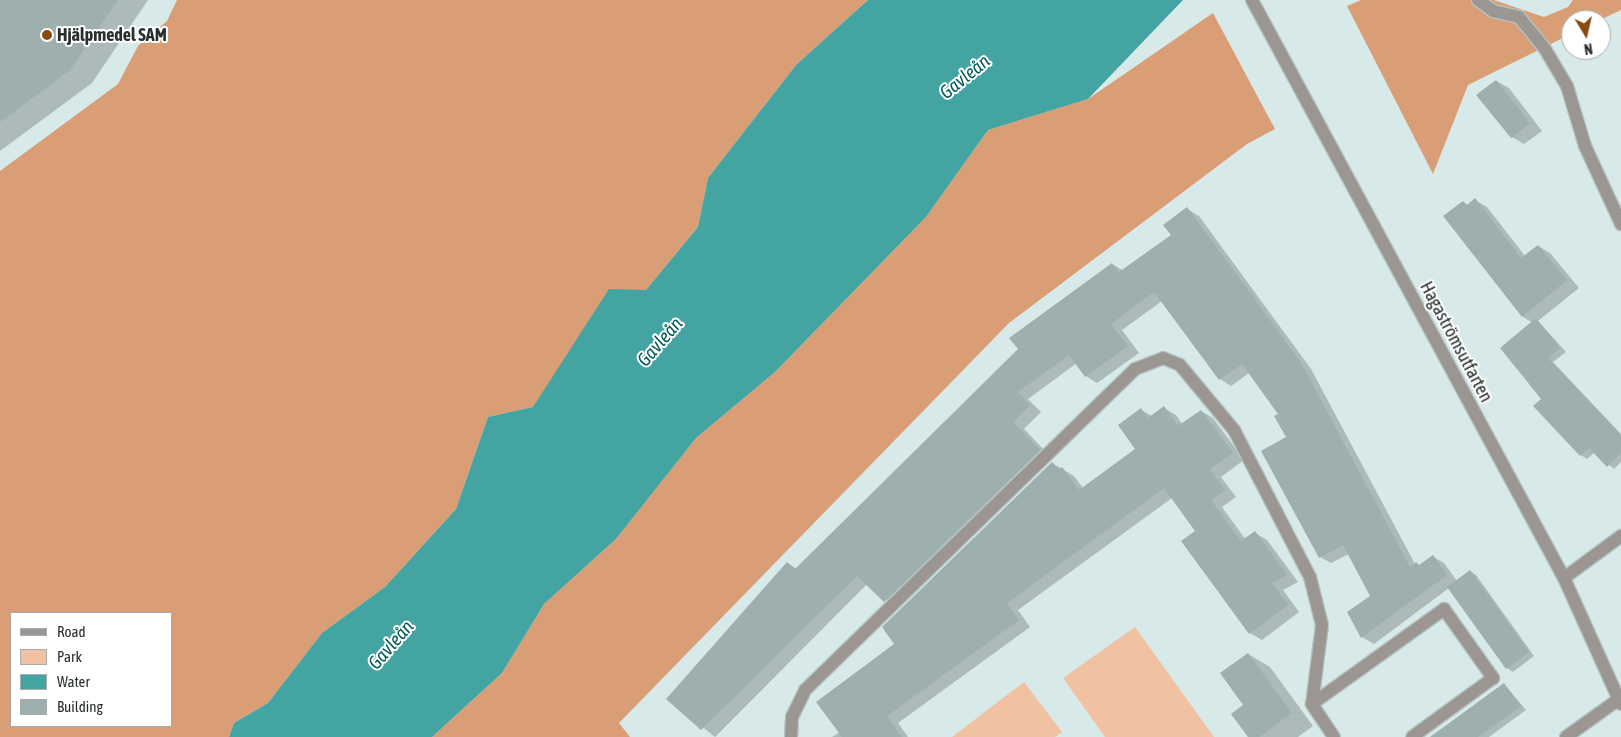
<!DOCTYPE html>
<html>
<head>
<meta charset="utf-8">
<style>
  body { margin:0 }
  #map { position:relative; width:1621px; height:737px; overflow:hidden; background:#d7e9e8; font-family:"Asap Condensed",sans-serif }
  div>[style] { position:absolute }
  .green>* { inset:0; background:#f1c2a2 }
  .forest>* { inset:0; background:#da9e76 }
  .water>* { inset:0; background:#43a4a2 }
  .shadow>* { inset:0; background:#0003 }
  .building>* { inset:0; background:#9eafaf }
  .roads { filter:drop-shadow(1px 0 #b4c4c3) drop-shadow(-1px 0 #b4c4c3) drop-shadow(0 1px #b4c4c3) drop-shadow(0 -1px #b4c4c3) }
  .minor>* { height:12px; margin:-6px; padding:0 6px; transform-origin:6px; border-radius:6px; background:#9c9692 }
  .dots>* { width:14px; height:14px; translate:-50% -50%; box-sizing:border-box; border:2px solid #fff; border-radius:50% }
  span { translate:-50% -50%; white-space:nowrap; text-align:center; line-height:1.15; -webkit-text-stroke:4px #fff; paint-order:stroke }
  .poi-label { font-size:18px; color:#282f2e; font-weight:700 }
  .left { translate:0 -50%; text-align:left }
  .street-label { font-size:18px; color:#282f2e }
  .water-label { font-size:19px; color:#025a59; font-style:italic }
  .legend { position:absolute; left:10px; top:612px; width:162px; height:115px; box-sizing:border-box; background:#fff; border:1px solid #a9acab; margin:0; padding:6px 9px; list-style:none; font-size:15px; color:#282f2e }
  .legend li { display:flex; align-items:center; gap:10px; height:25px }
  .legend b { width:25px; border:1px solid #a9acab }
  .north { position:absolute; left:1561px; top:10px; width:50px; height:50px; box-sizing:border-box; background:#fff; border:1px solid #a9acab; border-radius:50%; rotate:171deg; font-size:14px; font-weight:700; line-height:20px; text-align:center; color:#282f2e }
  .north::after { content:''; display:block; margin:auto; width:18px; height:22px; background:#894912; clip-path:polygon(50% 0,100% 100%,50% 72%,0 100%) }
</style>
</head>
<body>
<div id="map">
  <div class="green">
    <div style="clip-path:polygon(1135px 627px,1214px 737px,1105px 737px,1063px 678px)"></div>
    <div style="clip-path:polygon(1024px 682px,1062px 732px,1055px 737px,952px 737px)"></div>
  </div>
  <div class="forest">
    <div style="clip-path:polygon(evenodd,177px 0,868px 0,796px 65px,708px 178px,698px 227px,646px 290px,533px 407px,488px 417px,456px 509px,385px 587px,322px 633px,268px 703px,234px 723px,229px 737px,0 737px,0 171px,118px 84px,138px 46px,167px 21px,177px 0,11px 613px,171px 613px,171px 726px,11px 726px,11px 613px)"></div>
    <div style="clip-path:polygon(1361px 0,1494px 0,1544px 17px,1568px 7px,1573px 0,1621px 0,1621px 10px,1600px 20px,1571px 20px,1571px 34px,1468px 85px,1433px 174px,1347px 6px)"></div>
    <div style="clip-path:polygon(1213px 13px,1275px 129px,1247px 144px,1009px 323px,619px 723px,630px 737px,432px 737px,502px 673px,544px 604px,616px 539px,696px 438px,775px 372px,926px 217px,988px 130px,1088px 99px)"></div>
  </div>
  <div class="water">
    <div style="clip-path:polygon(868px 0,1183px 0,1088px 99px,988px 130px,926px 217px,775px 372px,696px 438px,616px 539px,544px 604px,502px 673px,432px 737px,229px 737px,234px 723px,268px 703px,322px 633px,385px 587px,456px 509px,488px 417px,533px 407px,609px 289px,646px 290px,698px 227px,708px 178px,796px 65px)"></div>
  </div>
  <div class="shadow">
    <div style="clip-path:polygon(0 0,148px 0,92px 83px,0 151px)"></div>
    <div style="clip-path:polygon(1496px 81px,1509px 88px,1542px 131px,1524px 144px,1512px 137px)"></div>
    <div style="clip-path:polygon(1475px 200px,1487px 207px,1525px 256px,1538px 246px,1550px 253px,1579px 288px,1538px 321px,1566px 352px,1553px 362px,1621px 434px,1621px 462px,1614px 469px,1595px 452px,1587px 459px,1581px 455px,1535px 406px,1543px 399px,1533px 323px,1523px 317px,1445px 216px,1463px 202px,1468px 205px)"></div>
    <div style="clip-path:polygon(1187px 209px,1199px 216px,1311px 369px,1415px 564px,1420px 565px,1433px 557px,1444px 563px,1457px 581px,1470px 571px,1476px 575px,1534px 656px,1513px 672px,1507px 668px,1449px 588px,1374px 644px,1362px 637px,1372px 596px,1349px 554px,1331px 563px,1320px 557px,1280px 414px,1249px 373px,1231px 386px,1220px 379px,1162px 301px,1122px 330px,1139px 353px,1097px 383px,1086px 376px,1077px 363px,1028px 399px,1041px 412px,1024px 429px,1051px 457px,896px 608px,867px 584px,715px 737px,668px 699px,787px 563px,797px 569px,1112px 264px,1124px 271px,1172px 235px)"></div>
    <div style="clip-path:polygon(1164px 408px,1176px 415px,1183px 425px,1201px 411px,1213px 418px,1244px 460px,1221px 477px,1236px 497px,1222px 507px,1246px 540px,1255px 533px,1267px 540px,1298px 582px,1283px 590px,1299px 612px,1262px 640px,1250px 633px,1196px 531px,1172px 498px,1018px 610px,1030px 627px,898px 723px,908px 737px,832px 737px,840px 732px,896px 644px,1052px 463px,1074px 476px,1083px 488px,1137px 449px,1141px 410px,1152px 416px)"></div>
    <div style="clip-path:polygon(1248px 654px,1270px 667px,1313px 726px,1298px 737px,1249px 737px,1245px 705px)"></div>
    <div style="clip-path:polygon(1504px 684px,1526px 710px,1489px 737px,1432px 737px)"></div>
  </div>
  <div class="building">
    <div style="clip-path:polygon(0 0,118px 0,70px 70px,0 122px)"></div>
    <div style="clip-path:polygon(1496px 80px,1530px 123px,1511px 138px,1476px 95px)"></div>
    <div style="clip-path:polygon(1475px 198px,1521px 258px,1538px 245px,1567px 280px,1522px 317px,1443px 216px,1463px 201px,1467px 205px)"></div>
    <div style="clip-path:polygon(1187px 207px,1300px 361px,1410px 567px,1416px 562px,1419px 565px,1433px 555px,1447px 575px,1361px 638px,1347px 612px,1370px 596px,1343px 545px,1319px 558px,1261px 451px,1286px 437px,1274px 416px,1278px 414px,1242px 364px,1219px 380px,1154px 292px,1111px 324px,1128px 346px,1085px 377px,1069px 355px,1018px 392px,1030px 405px,1013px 422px,1040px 450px,884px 602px,857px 576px,701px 730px,666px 699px,787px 562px,795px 569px,1018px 349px,1009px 338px,1112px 263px,1119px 272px,1171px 235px,1163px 225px)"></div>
    <div style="clip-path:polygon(1536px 318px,1560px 348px,1548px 358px,1621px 435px,1621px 453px,1607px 467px,1589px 448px,1580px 456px,1533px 406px,1541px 399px,1500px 348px)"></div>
    <div style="clip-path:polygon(1164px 406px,1178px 426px,1201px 410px,1233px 453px,1210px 469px,1225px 490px,1211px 500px,1241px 541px,1255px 531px,1287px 575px,1272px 583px,1288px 605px,1249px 634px,1181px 541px,1195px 531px,1164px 488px,1007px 603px,1019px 620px,887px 716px,902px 737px,842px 737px,816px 702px,894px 644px,882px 627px,1052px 462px,1059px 469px,1062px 467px,1079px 490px,1135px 449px,1118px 425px,1141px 408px,1148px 418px)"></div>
    <div style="clip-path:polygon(1470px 570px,1529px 652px,1506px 669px,1447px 587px)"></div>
    <div style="clip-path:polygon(1248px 653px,1292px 713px,1259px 737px,1248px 737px,1231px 714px,1243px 705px,1220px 673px)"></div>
    <div style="clip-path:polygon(1504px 683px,1521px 706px,1478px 737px,1430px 737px)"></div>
  </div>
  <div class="roads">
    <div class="minor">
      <div style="left:1252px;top:0;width:657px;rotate:61.64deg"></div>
      <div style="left:1564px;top:578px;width:138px;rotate:65.7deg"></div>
      <div style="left:1478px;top:0;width:19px;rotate:36deg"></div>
      <div style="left:1493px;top:11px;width:27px;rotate:13deg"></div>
      <div style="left:1519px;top:17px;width:41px;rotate:50.9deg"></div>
      <div style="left:1545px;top:49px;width:43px;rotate:59.3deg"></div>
      <div style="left:1567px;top:86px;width:63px;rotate:73.3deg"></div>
      <div style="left:1585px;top:146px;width:86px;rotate:65.2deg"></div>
      <div style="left:1564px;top:578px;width:71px;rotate:-36.4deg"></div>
      <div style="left:791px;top:737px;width:20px;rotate:-87deg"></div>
      <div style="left:792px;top:717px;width:30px;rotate:-64deg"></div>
      <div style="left:805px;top:690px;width:460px;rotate:-44.2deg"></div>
      <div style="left:1135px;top:369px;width:30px;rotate:-21deg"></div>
      <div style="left:1163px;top:358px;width:18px;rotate:22deg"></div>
      <div style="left:1180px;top:365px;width:85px;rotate:50.3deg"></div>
      <div style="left:1234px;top:430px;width:165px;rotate:62.7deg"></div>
      <div style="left:1310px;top:577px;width:49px;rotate:76deg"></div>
      <div style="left:1322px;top:625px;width:80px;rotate:97.2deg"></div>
      <div style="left:1334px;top:737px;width:40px;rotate:-124deg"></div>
      <div style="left:1312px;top:704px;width:163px;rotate:-35.7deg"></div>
      <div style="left:1444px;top:609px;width:85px;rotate:54.6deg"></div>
      <div style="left:1493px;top:678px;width:100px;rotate:143.9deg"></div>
      <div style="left:1566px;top:737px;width:65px;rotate:-35.6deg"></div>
    </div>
  </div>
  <div class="dots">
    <div style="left:47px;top:35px;background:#894912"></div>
  </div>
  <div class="poi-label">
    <span class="left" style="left:57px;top:35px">Hjälpmedel SAM</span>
  </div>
  <div class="street-label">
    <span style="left:1456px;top:342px;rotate:62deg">Hagaströmsutfarten</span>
  </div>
  <div class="water-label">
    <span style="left:965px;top:77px;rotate:-39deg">Gavleån</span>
    <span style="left:660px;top:342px;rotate:-49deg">Gavleån</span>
    <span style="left:391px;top:645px;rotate:-49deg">Gavleån</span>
  </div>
  <ul class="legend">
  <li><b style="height:6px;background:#9c9692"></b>Road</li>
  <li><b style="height:14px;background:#f1c2a2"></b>Park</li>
  <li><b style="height:14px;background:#43a4a2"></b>Water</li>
  <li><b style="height:14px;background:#9eafaf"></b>Building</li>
  </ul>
  <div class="north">N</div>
</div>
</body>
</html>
